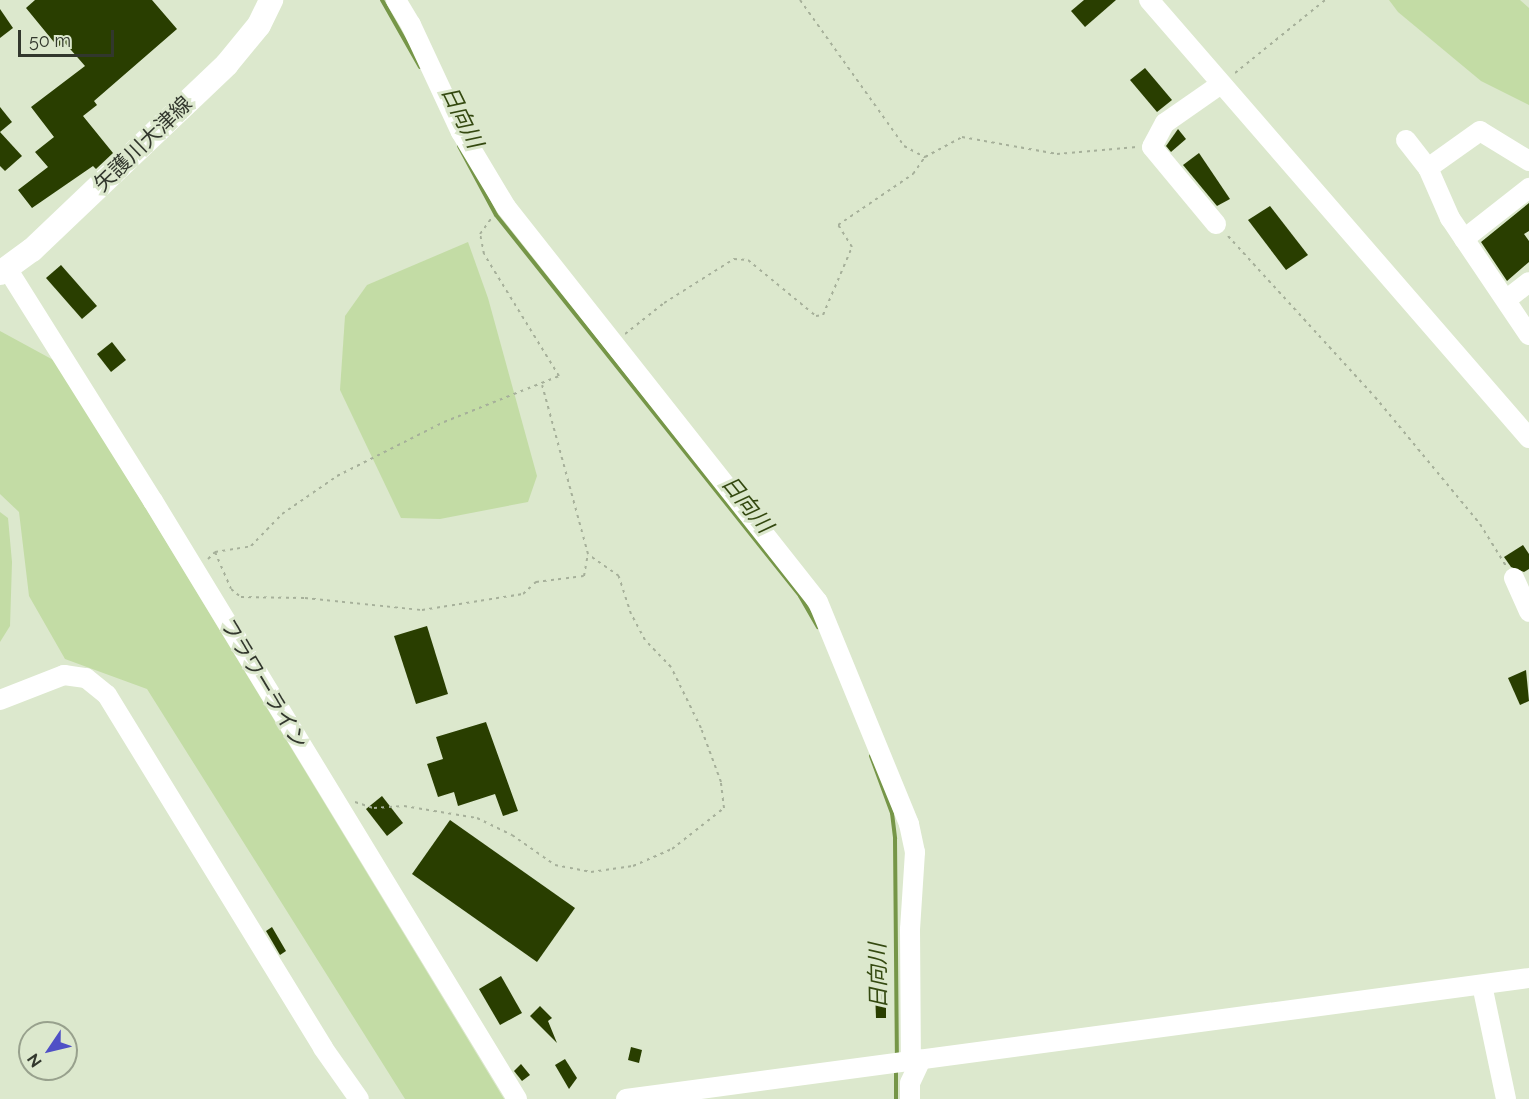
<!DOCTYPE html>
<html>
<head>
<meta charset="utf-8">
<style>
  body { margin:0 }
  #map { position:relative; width:1529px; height:1099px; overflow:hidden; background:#dce8cd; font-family:Raleway,"Noto Sans JP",sans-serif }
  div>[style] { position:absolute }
  .green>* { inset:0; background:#c3dca5 }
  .stream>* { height:4px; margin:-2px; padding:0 2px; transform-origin:2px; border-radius:2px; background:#769648 }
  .building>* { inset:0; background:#293e00 }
  .path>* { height:2px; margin-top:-1px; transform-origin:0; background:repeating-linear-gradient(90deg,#a6b09a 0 3px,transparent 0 7.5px) }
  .minor>* { height:20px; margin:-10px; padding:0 10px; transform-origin:10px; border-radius:10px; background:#fff }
  .major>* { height:24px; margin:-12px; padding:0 12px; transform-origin:12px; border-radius:12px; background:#fff }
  span { translate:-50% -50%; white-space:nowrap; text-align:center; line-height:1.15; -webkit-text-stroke:6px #dce8cd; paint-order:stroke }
  .street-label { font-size:21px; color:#32372d }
  .water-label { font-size:22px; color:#344910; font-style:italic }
  .north { position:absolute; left:18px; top:1021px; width:60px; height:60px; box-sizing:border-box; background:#dce8cd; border:2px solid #98a18d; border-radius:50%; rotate:235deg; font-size:16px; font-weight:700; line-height:24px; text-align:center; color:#32372d }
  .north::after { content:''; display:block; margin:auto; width:21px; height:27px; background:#4f50c6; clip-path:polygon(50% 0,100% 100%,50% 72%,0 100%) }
  .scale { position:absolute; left:18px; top:30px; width:96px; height:27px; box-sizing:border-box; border:3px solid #32372d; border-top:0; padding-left:8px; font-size:18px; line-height:21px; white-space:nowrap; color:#32372d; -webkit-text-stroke:4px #dce8cd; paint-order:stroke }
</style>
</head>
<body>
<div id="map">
  <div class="green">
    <div style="clip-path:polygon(1389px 0,1520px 0,1529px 8px,1529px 105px,1481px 81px,1398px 12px)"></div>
    <div style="clip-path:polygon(468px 242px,488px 298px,537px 476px,528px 502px,440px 519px,401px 518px,340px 390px,345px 316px,367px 285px)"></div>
    <div style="clip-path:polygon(0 331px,57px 362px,504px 1099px,405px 1099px,147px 689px,65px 659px,29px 596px,19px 512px,0 494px)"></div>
    <div style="clip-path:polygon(0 512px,8px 518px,12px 562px,10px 626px,0 642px)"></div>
  </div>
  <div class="stream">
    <div style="left:382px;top:0;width:77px;rotate:60.4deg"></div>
    <div style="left:459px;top:146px;width:78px;rotate:61.8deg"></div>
    <div style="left:496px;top:215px;width:487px;rotate:51.4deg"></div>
    <div style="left:800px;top:596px;width:36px;rotate:60deg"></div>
    <div style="left:871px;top:756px;width:61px;rotate:69.8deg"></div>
    <div style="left:892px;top:813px;width:26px;rotate:83deg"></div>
    <div style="left:895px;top:839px;width:218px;rotate:89.5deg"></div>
    <div style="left:896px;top:1099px;width:29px;rotate:-90deg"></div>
  </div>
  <div class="building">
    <div style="clip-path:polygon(35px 0,152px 0,177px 29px,94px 101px,97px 105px,83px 116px,113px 153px,96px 169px,93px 166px,32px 208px,18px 190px,48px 167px,35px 152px,54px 137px,31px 107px,85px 66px,64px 42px,58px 47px,26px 8px)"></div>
    <div style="clip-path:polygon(1084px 0,1116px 0,1085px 27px,1071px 11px)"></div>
    <div style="clip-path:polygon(0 9px,13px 28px,0 38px)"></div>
    <div style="clip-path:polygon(1145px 68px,1172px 100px,1157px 112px,1130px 80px)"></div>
    <div style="clip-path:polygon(0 107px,12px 122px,0 132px)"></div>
    <div style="clip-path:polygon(1178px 129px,1186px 139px,1171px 152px,1166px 146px)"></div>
    <div style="clip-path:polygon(0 132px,22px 156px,5px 171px,0 166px)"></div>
    <div style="clip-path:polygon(1199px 153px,1230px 199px,1217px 206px,1183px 165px)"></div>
    <div style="clip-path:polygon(1529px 203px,1529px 231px,1524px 234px,1529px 241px,1529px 262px,1507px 281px,1481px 242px)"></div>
    <div style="clip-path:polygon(1270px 206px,1308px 255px,1286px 270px,1248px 220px)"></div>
    <div style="clip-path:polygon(61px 265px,97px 306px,82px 319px,46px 278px)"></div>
    <div style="clip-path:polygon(112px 342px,126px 360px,111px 372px,97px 354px)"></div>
    <div style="clip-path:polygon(1523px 545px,1529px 554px,1529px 569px,1524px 572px,1511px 567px,1504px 557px)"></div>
    <div style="clip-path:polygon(427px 626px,448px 694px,416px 704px,394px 636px)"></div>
    <div style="clip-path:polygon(1526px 670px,1529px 701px,1520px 705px,1508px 678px)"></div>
    <div style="clip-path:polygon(486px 722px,518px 811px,503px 816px,495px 794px,458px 806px,454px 792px,438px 797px,427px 764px,443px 759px,436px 737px)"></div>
    <div style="clip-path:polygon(382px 796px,403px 823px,387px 836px,366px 809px)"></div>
    <div style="clip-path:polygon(450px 820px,575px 908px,537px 962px,412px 874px)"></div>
    <div style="clip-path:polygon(272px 927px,286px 951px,280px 955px,266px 931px)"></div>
    <div style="clip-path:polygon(501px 976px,522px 1013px,500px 1025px,479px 989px)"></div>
    <div style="clip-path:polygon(875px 992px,886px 992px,886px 1018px,876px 1018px)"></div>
    <div style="clip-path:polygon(540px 1006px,552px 1018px,548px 1021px,557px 1043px,530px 1016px)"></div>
    <div style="clip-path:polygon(631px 1047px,642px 1050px,639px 1063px,628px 1060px)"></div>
    <div style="clip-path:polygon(565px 1059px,577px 1078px,569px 1089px,555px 1065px)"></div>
    <div style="clip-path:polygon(521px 1064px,530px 1075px,522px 1081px,514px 1071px)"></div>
  </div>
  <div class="path">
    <div style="left:800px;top:0;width:179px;rotate:54.5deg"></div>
    <div style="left:904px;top:146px;width:24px;rotate:28deg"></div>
    <div style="left:925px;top:157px;width:42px;rotate:-28.4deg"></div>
    <div style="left:962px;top:137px;width:97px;rotate:10.1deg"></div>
    <div style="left:1057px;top:154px;width:80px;rotate:-5deg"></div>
    <div style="left:1235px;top:73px;width:116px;rotate:-39deg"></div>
    <div style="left:1228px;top:236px;width:218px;rotate:47.6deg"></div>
    <div style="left:1375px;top:397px;width:165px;rotate:50.4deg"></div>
    <div style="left:1480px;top:524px;width:49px;rotate:58.2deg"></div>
    <div style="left:625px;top:334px;width:50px;rotate:-38.5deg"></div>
    <div style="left:664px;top:303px;width:83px;rotate:-32.2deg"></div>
    <div style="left:734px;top:259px;width:14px;rotate:4deg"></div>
    <div style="left:748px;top:260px;width:88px;rotate:39.5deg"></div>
    <div style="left:816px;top:316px;width:7px;rotate:-8deg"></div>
    <div style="left:823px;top:315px;width:74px;rotate:-66.9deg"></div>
    <div style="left:852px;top:247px;width:26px;rotate:-122deg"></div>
    <div style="left:838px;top:225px;width:91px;rotate:-34.2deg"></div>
    <div style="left:913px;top:174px;width:21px;rotate:-55deg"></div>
    <div style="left:215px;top:552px;width:40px;rotate:66.6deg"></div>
    <div style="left:231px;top:589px;width:13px;rotate:39deg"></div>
    <div style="left:241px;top:597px;width:64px;rotate:0.9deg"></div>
    <div style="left:305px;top:598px;width:118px;rotate:5.9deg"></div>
    <div style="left:422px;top:610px;width:102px;rotate:-9deg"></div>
    <div style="left:523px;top:594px;width:18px;rotate:-43deg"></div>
    <div style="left:536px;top:582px;width:48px;rotate:-7.1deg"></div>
    <div style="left:584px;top:576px;width:22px;rotate:-80deg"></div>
    <div style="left:588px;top:554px;width:175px;rotate:-105.2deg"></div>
    <div style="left:208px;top:559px;width:10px;rotate:-45deg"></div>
    <div style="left:215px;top:552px;width:36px;rotate:-9deg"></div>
    <div style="left:251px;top:546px;width:45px;rotate:-45.9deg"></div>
    <div style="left:282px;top:514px;width:67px;rotate:-34.6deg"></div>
    <div style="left:337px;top:476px;width:120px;rotate:-26.8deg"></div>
    <div style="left:444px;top:422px;width:124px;rotate:-21.8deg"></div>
    <div style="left:559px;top:376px;width:143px;rotate:-121.6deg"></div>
    <div style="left:484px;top:254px;width:20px;rotate:-101deg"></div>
    <div style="left:480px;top:234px;width:22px;rotate:-54deg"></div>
    <div style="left:355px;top:802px;width:20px;rotate:18deg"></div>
    <div style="left:374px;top:808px;width:30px;rotate:-4deg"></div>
    <div style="left:404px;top:806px;width:74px;rotate:9.3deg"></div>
    <div style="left:477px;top:818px;width:39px;rotate:26deg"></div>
    <div style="left:512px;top:835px;width:52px;rotate:34.9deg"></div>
    <div style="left:555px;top:865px;width:37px;rotate:11deg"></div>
    <div style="left:591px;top:872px;width:42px;rotate:-8.1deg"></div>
    <div style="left:633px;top:866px;width:43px;rotate:-23.6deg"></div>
    <div style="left:672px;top:849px;width:66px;rotate:-38.3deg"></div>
    <div style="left:724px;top:808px;width:26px;rotate:-97deg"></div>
    <div style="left:721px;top:782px;width:58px;rotate:-110.3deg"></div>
    <div style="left:701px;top:728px;width:68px;rotate:-116.2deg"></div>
    <div style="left:671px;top:667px;width:37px;rotate:-134deg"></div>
    <div style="left:645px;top:640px;width:30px;rotate:-118deg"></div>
    <div style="left:631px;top:614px;width:40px;rotate:-108deg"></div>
    <div style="left:619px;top:576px;width:38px;rotate:-145deg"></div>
  </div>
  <div class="minor">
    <div style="left:396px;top:0;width:29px;rotate:59deg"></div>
    <div style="left:411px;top:25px;width:118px;rotate:65deg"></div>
    <div style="left:461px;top:132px;width:87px;rotate:59deg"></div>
    <div style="left:506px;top:207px;width:503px;rotate:51.7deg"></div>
    <div style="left:818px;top:602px;width:240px;rotate:67.7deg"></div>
    <div style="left:909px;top:824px;width:29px;rotate:78deg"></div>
    <div style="left:915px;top:852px;width:77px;rotate:93.7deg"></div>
    <div style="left:910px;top:929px;width:131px;rotate:89.6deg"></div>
    <div style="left:1149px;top:0;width:580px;rotate:49.06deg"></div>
    <div style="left:1406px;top:140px;width:36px;rotate:52deg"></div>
    <div style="left:1529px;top:161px;width:57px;rotate:-148.5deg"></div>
    <div style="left:1480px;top:131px;width:64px;rotate:144.6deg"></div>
    <div style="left:1428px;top:168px;width:55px;rotate:66.3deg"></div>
    <div style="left:1450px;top:218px;width:141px;rotate:56deg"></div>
    <div style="left:1216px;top:224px;width:100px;rotate:-129.7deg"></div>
    <div style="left:1152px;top:147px;width:27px;rotate:-62deg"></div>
    <div style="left:1165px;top:123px;width:68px;rotate:-34.9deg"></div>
    <div style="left:1464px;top:239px;width:83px;rotate:-38.1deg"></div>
    <div style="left:8px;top:270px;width:273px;rotate:57.9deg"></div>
    <div style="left:153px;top:501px;width:700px;rotate:58.67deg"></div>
    <div style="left:1506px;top:300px;width:29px;rotate:-38deg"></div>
    <div style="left:1514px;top:578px;width:37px;rotate:66deg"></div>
    <div style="left:0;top:700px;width:69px;rotate:-21.3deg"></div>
    <div style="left:64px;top:675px;width:22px;rotate:8deg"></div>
    <div style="left:86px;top:678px;width:27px;rotate:39deg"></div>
    <div style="left:107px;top:695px;width:414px;rotate:58.5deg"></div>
    <div style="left:323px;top:1048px;width:62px;rotate:54.8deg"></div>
    <div style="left:1482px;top:985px;width:116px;rotate:78.1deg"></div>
    <div style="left:626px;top:1099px;width:911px;rotate:-7.63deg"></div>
    <div style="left:910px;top:1099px;width:16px;rotate:-90deg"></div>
    <div style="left:910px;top:1083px;width:26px;rotate:-65deg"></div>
  </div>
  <div class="major">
    <div style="left:0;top:273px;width:39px;rotate:-36deg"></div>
    <div style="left:32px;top:250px;width:269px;rotate:-43.6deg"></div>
    <div style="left:227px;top:64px;width:50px;rotate:-50.6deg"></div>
    <div style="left:259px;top:25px;width:28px;rotate:-64deg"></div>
  </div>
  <div class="street-label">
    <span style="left:143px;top:144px;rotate:-44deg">矢護川大津線</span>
    <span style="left:264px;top:684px;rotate:59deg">フラワーライン</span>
  </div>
  <div class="water-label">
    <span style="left:462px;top:117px;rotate:64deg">日向川</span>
    <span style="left:747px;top:504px;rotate:51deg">日向川</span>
    <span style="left:878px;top:976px;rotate:-91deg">日向川</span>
  </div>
  <div class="north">N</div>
  <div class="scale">50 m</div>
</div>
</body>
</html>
